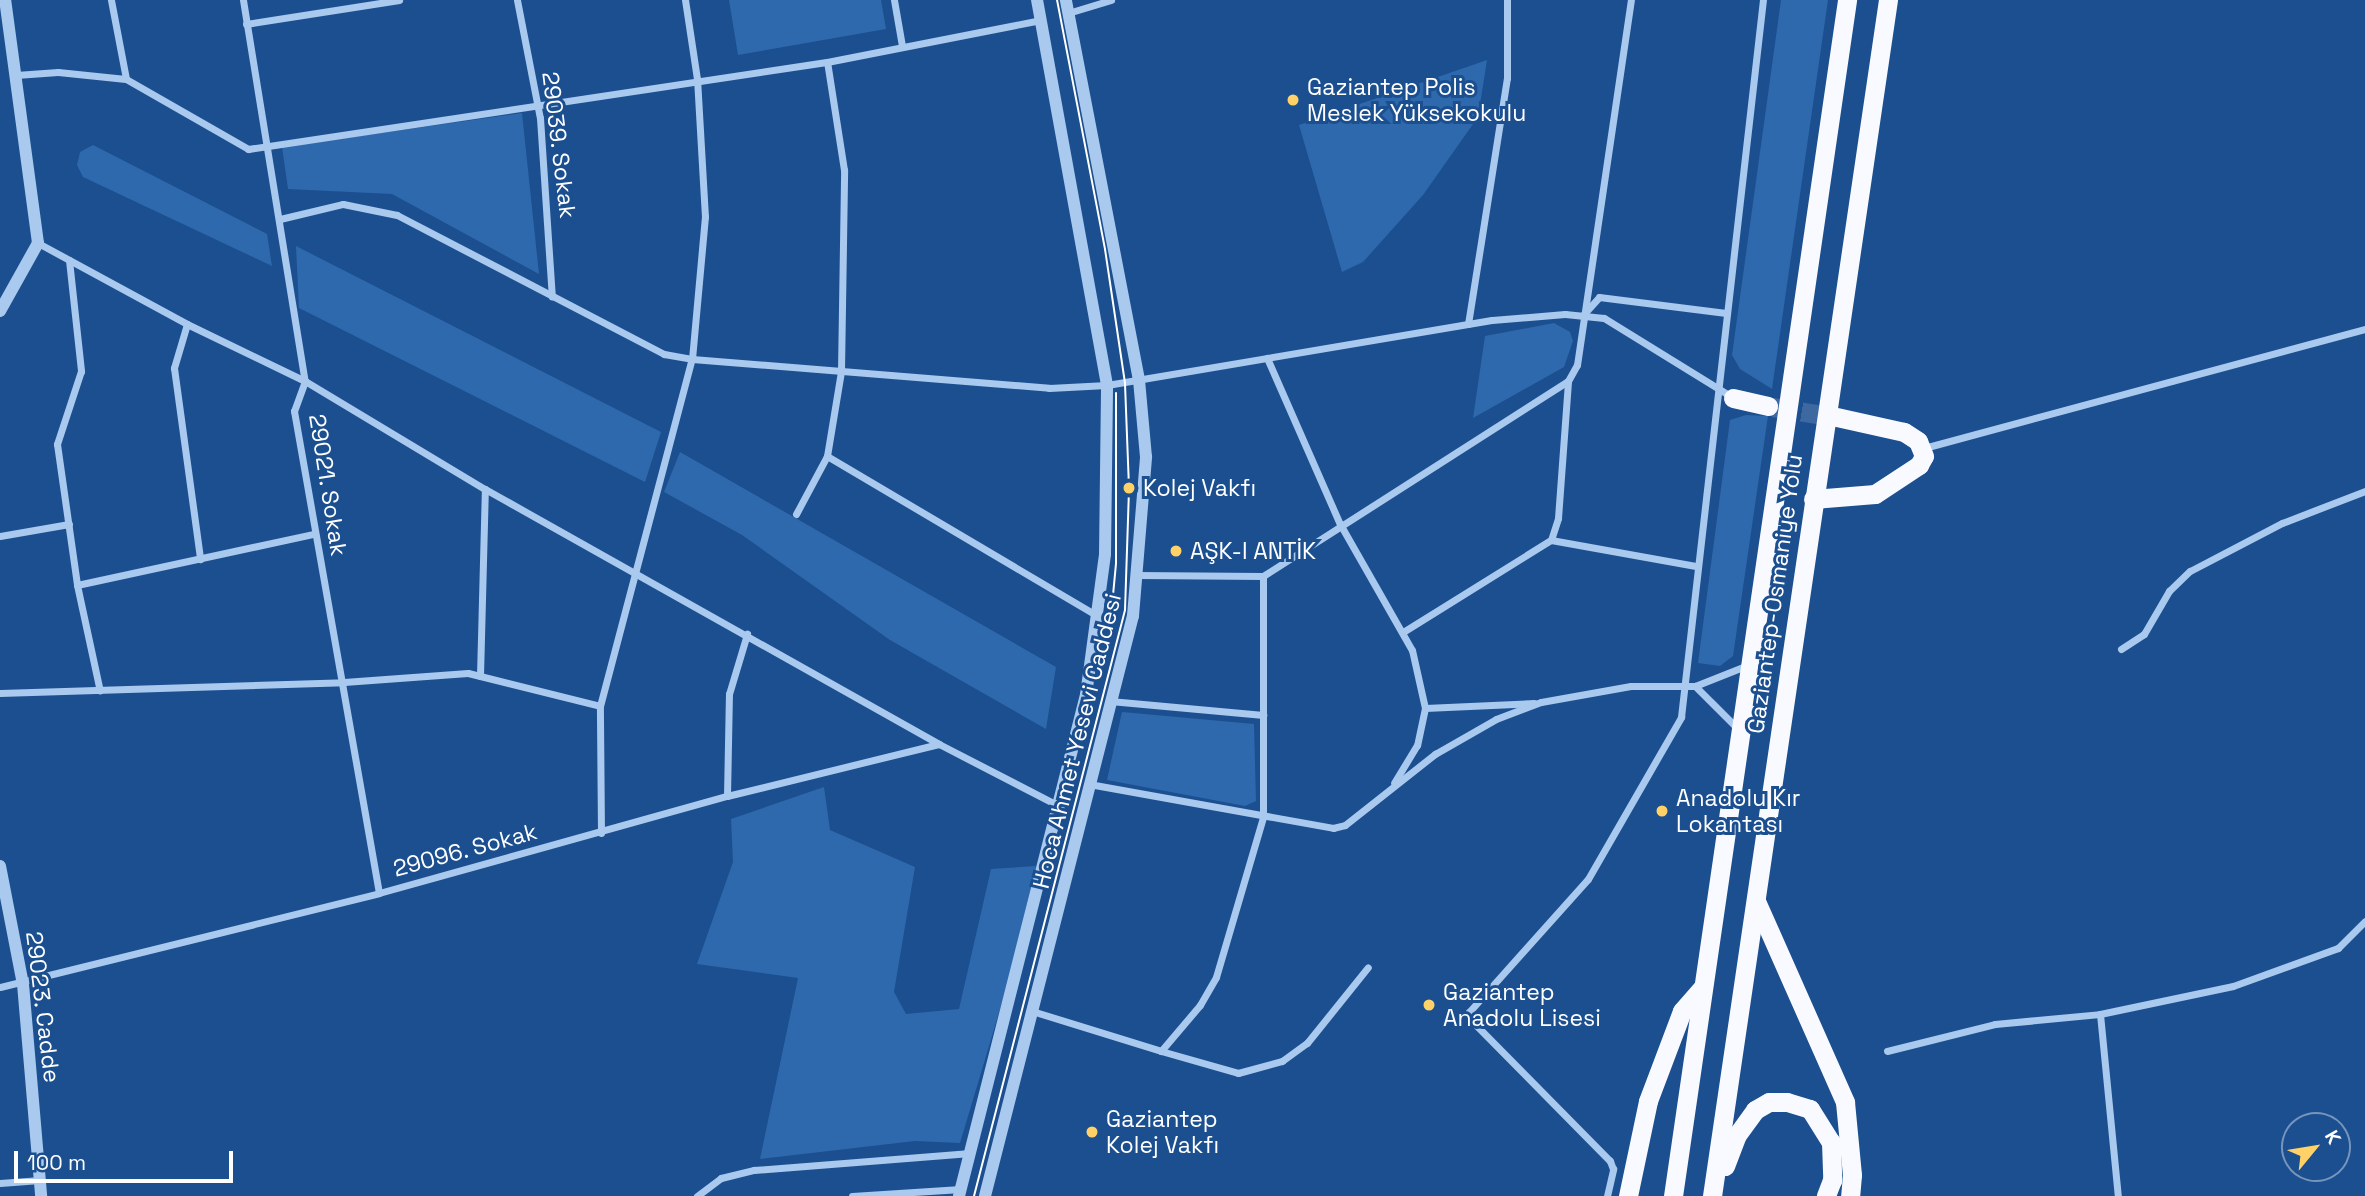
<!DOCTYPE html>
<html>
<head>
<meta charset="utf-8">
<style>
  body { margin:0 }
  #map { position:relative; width:2365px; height:1196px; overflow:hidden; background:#1b4f8f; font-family:"Space Grotesk",sans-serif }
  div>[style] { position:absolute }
  .green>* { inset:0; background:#2e69ad }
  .trunk-tunnel>* { height:19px; margin-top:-9.5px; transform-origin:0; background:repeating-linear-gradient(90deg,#3d69a0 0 19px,transparent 0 29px) }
  .minor>* { height:7px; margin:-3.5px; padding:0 3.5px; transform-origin:3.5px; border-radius:3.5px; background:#a9c9ee }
  .tertiary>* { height:12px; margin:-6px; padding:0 6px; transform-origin:6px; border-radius:6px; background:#a9c9ee }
  .trunk>* { height:19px; margin:-9.5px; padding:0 9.5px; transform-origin:9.5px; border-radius:9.5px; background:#f8faff }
  .tram>* { height:2px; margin:-1px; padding:0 1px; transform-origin:1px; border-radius:1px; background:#fff }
  .dots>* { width:19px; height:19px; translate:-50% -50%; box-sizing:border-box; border:4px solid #1b4f8f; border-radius:50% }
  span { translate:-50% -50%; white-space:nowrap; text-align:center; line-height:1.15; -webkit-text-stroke:6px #1b4f8f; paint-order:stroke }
  .poi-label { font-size:23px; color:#fff }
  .left { translate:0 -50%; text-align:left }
  .street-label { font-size:23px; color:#fff }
  .north { position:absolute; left:2281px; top:1112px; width:70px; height:70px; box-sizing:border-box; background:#1b4f8f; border:2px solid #7695bc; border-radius:50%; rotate:60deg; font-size:19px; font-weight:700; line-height:28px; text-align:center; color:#fff }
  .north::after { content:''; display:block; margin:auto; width:24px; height:32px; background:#ffd166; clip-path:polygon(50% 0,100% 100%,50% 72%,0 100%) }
  .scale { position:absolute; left:14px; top:1151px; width:219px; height:32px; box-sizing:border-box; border:4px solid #fff; border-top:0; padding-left:9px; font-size:21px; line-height:24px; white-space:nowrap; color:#fff; -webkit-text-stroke:5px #1b4f8f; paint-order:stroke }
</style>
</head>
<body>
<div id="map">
  <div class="green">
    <div style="clip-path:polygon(729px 0,881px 0,886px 29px,738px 55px)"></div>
    <div style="clip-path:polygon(1781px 0,1828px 0,1772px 389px,1740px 369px,1732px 355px)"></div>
    <div style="clip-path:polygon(1487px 60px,1478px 117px,1423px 195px,1363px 262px,1342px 272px,1299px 125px)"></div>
    <div style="clip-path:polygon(522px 113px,539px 274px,392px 194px,288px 189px,282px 147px)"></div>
    <div style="clip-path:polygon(93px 145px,267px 234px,272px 266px,83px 177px,77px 165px,80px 152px)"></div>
    <div style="clip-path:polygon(296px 246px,661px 432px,645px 482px,299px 308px)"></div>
    <div style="clip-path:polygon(1554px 323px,1570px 332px,1573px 341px,1564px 367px,1473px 418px,1485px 336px)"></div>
    <div style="clip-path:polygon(1746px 415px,1768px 416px,1733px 656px,1720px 666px,1698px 663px,1730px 420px)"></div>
    <div style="clip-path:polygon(680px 452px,1056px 667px,1046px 729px,890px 640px,742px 535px,664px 492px)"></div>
    <div style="clip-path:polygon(1122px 712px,1254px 724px,1256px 801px,1245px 806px,1107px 780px)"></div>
    <div style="clip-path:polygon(824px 787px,830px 830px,915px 867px,894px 992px,906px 1014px,959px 1009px,991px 869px,1036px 866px,1007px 986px,960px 1143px,915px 1141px,760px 1159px,798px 978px,697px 964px,733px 862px,731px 819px)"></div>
  </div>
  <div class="trunk-tunnel">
    <div style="left:1773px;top:407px;width:65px;rotate:8.9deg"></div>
  </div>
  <div class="minor">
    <div style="left:111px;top:0;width:80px;rotate:79.2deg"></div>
    <div style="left:243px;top:0;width:386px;rotate:80.8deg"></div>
    <div style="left:305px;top:381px;width:32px;rotate:110deg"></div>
    <div style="left:294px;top:411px;width:489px;rotate:80deg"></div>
    <div style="left:517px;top:0;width:120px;rotate:79deg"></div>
    <div style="left:540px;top:118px;width:179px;rotate:86.2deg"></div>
    <div style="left:894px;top:0;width:47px;rotate:80.1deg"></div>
    <div style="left:1068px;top:13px;width:45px;rotate:-16.8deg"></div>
    <div style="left:246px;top:24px;width:155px;rotate:-8.9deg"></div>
    <div style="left:16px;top:75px;width:42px;rotate:-4.1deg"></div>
    <div style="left:58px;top:72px;width:68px;rotate:5.9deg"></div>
    <div style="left:126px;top:79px;width:141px;rotate:29.8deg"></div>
    <div style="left:248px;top:149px;width:585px;rotate:-8.55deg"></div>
    <div style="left:827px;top:62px;width:218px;rotate:-11.1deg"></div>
    <div style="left:280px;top:219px;width:65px;rotate:-13.4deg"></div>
    <div style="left:343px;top:204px;width:55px;rotate:11.5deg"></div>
    <div style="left:397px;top:215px;width:301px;rotate:27.5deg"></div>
    <div style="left:664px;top:354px;width:28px;rotate:10deg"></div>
    <div style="left:692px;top:359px;width:358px;rotate:4.6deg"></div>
    <div style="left:1049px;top:388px;width:58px;rotate:-3deg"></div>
    <div style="left:1107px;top:385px;width:390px;rotate:-9.6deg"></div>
    <div style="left:1492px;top:320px;width:73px;rotate:-4.7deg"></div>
    <div style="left:1565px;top:314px;width:39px;rotate:6deg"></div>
    <div style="left:1604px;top:318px;width:150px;rotate:31.7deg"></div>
    <div style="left:38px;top:243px;width:170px;rotate:28.5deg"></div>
    <div style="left:187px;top:324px;width:131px;rotate:25.8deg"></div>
    <div style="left:305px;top:381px;width:210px;rotate:31deg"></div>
    <div style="left:485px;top:489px;width:521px;rotate:29.32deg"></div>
    <div style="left:939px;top:744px;width:137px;rotate:27.3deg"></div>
    <div style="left:69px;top:260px;width:112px;rotate:83.8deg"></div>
    <div style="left:81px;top:371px;width:77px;rotate:108.2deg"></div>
    <div style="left:57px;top:444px;width:142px;rotate:81.9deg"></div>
    <div style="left:77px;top:585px;width:108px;rotate:77.8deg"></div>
    <div style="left:1583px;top:315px;width:24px;rotate:-48deg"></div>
    <div style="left:1599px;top:297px;width:128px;rotate:7.2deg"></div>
    <div style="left:187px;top:324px;width:46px;rotate:106.5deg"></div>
    <div style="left:174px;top:368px;width:193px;rotate:82.2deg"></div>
    <div style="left:1468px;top:324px;width:249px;rotate:-81deg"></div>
    <div style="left:1507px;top:78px;width:78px;rotate:-90deg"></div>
    <div style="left:1267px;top:358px;width:181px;rotate:66.3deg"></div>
    <div style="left:1340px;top:524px;width:145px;rotate:60.3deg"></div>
    <div style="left:1412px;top:650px;width:59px;rotate:77.4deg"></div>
    <div style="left:1425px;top:708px;width:38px;rotate:102deg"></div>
    <div style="left:1417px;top:745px;width:44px;rotate:121.2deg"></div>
    <div style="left:1924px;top:448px;width:457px;rotate:-15.1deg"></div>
    <div style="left:827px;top:456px;width:315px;rotate:30.6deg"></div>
    <div style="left:796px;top:514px;width:66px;rotate:-61.9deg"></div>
    <div style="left:827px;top:456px;width:86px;rotate:-80.6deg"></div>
    <div style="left:841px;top:371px;width:201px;rotate:-89.1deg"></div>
    <div style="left:844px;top:170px;width:109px;rotate:-98.9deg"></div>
    <div style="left:0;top:536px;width:70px;rotate:-9.9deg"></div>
    <div style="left:1551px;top:540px;width:147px;rotate:10.2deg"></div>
    <div style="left:1136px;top:575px;width:127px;rotate:0.5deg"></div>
    <div style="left:1263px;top:576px;width:362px;rotate:-32.6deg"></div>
    <div style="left:1568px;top:381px;width:18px;rotate:-61deg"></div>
    <div style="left:1577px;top:365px;width:369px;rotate:-81.6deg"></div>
    <div style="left:77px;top:585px;width:241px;rotate:-12.2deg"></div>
    <div style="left:1403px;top:632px;width:174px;rotate:-31.9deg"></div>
    <div style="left:1551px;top:540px;width:23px;rotate:-72deg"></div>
    <div style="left:1558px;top:518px;width:137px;rotate:-85.8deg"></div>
    <div style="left:2121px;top:649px;width:27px;rotate:-33deg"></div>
    <div style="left:2144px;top:634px;width:50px;rotate:-59.8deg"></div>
    <div style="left:2169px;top:591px;width:29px;rotate:-44deg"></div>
    <div style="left:2190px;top:571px;width:104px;rotate:-27.6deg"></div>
    <div style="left:2282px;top:523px;width:89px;rotate:-21.1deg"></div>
    <div style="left:480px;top:676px;width:187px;rotate:-88.5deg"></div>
    <div style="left:1695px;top:686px;width:62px;rotate:45deg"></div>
    <div style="left:0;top:693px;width:344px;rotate:-1.8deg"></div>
    <div style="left:344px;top:682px;width:124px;rotate:-4.2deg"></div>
    <div style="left:468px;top:673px;width:136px;rotate:14deg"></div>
    <div style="left:1110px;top:701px;width:154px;rotate:5.2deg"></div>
    <div style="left:1425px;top:708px;width:109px;rotate:-2.6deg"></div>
    <div style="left:1089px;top:784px;width:248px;rotate:10.2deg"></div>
    <div style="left:1333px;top:828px;width:12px;rotate:-14deg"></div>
    <div style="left:1345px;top:825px;width:115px;rotate:-38.3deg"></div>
    <div style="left:1435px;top:754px;width:70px;rotate:-29.8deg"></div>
    <div style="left:1496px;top:719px;width:48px;rotate:-20.7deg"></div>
    <div style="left:1541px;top:702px;width:91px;rotate:-10.1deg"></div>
    <div style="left:1631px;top:686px;width:64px"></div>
    <div style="left:1695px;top:686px;width:57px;rotate:-21.6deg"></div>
    <div style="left:727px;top:796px;width:102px;rotate:-88.9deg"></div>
    <div style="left:729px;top:694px;width:63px;rotate:-73.3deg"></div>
    <div style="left:601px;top:833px;width:127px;rotate:-90.5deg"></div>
    <div style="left:600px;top:706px;width:359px;rotate:-75.2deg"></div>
    <div style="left:692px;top:359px;width:143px;rotate:-84.8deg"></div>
    <div style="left:705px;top:217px;width:138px;rotate:-93.3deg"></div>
    <div style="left:697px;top:79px;width:80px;rotate:-98.6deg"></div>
    <div style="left:0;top:987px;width:390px;rotate:-13.9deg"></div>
    <div style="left:379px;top:893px;width:361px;rotate:-15.6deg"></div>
    <div style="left:727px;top:796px;width:218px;rotate:-13.8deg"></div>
    <div style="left:1032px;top:1011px;width:135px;rotate:17.2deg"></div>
    <div style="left:1161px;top:1051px;width:60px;rotate:-49.7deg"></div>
    <div style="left:1200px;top:1005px;width:32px;rotate:-60deg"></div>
    <div style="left:1216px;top:977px;width:167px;rotate:-73.6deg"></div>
    <div style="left:1263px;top:817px;width:241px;rotate:-90deg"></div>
    <div style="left:2100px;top:1014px;width:183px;rotate:84.4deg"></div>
    <div style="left:1161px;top:1051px;width:80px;rotate:15.9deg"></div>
    <div style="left:1238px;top:1073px;width:46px;rotate:-15.3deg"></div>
    <div style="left:1282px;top:1061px;width:31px;rotate:-36deg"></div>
    <div style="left:1307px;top:1043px;width:97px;rotate:-51.2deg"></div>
    <div style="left:1887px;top:1051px;width:111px;rotate:-14deg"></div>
    <div style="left:1995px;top:1024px;width:105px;rotate:-5.4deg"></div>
    <div style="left:2100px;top:1014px;width:136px;rotate:-11.9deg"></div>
    <div style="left:2233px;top:986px;width:112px;rotate:-19.9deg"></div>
    <div style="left:2338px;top:948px;width:38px;rotate:-45deg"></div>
    <div style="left:0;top:1183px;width:40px;rotate:-4.3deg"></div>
    <div style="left:697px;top:1196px;width:30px;rotate:-37deg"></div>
    <div style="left:721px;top:1178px;width:34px;rotate:-14deg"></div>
    <div style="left:754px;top:1170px;width:217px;rotate:-4.5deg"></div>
    <div style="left:852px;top:1196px;width:109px;rotate:-3.7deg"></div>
    <div style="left:1607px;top:1196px;width:28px;rotate:-77deg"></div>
    <div style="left:1613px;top:1169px;width:9px;rotate:-111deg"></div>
    <div style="left:1610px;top:1161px;width:191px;rotate:-134.6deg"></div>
    <div style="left:1476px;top:1025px;width:15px;rotate:-118deg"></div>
    <div style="left:1469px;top:1012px;width:178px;rotate:-48.2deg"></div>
    <div style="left:1588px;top:879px;width:187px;rotate:-60.1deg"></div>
    <div style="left:1681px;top:717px;width:722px;rotate:-83.48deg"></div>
  </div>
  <div class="tertiary">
    <div style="left:0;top:311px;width:78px;rotate:-60.8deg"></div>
    <div style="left:38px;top:243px;width:245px;rotate:-97.7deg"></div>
    <div style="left:0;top:866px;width:120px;rotate:79deg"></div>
    <div style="left:23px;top:984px;width:213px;rotate:85.1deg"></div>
    <div style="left:959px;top:1196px;width:517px;rotate:-75.78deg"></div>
    <div style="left:1086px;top:695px;width:142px;rotate:-82.3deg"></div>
    <div style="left:1105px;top:554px;width:169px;rotate:-89.3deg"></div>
    <div style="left:1107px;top:385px;width:391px;rotate:-100.3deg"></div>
    <div style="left:985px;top:1196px;width:599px;rotate:-75.69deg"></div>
    <div style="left:1133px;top:616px;width:160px;rotate:-85.3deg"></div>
    <div style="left:1146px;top:457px;width:77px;rotate:-95.2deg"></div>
    <div style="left:1139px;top:380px;width:387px;rotate:-100.9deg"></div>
  </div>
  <div class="trunk">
    <div style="left:1733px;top:398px;width:36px;rotate:13deg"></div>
    <div style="left:1813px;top:499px;width:62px;rotate:-4.6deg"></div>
    <div style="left:1875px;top:494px;width:53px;rotate:-33.4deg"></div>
    <div style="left:1919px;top:465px;width:10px;rotate:-61deg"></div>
    <div style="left:1924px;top:456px;width:16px;rotate:-112deg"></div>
    <div style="left:1918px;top:441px;width:17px;rotate:-147deg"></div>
    <div style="left:1904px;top:432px;width:69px;rotate:-167.4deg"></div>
    <div style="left:1756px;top:901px;width:220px;rotate:66.1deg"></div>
    <div style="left:1845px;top:1102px;width:73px;rotate:84.5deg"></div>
    <div style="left:1852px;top:1175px;width:21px;rotate:95deg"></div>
    <div style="left:1725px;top:1166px;width:33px;rotate:-69deg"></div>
    <div style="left:1737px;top:1135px;width:31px;rotate:-54deg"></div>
    <div style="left:1755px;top:1110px;width:16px;rotate:-30deg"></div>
    <div style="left:1769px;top:1102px;width:18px"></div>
    <div style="left:1787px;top:1102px;width:24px;rotate:17deg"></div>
    <div style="left:1810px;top:1109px;width:39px;rotate:58deg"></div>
    <div style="left:1831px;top:1142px;width:38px;rotate:88deg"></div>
    <div style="left:1832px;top:1180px;width:17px;rotate:111deg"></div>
    <div style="left:1628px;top:1196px;width:97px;rotate:-78.1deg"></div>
    <div style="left:1648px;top:1101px;width:96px;rotate:-69.3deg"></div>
    <div style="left:1682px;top:1011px;width:30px;rotate:-49deg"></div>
    <div style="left:1673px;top:1196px;width:1209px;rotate:-81.72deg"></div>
    <div style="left:1712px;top:1196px;width:1209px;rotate:-81.63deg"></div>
  </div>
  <div class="tram">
    <div style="left:1110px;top:627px;width:64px;rotate:-84.6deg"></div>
    <div style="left:1116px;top:563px;width:170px;rotate:-90deg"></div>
    <div style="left:974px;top:1196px;width:605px;rotate:-75.55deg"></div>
    <div style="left:1125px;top:610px;width:122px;rotate:-88.1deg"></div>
    <div style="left:1129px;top:488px;width:105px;rotate:-92.2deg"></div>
    <div style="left:1125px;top:383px;width:135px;rotate:-98.5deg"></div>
    <div style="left:1105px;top:249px;width:254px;rotate:-100.9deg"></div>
  </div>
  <div class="dots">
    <div style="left:1293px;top:100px;background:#ffd166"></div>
    <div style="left:1129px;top:488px;background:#ffd166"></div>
    <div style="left:1176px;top:551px;background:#ffd166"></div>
    <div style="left:1662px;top:811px;background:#ffd166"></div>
    <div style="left:1429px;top:1005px;background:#ffd166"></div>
    <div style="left:1092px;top:1132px;background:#ffd166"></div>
  </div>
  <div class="poi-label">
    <span class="left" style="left:1307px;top:100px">Gaziantep Polis<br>Meslek Yüksekokulu</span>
    <span class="left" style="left:1143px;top:488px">Kolej Vakfı</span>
    <span class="left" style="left:1190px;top:551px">AŞK-I ANTİK</span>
    <span class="left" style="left:1676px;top:811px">Anadolu Kır<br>Lokantası</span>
    <span class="left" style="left:1443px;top:1005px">Gaziantep<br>Anadolu Lisesi</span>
    <span class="left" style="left:1106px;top:1132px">Gaziantep<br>Kolej Vakfı</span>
  </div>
  <div class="street-label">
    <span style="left:559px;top:145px;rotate:83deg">29039. Sokak</span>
    <span style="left:328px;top:485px;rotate:81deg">29021. Sokak</span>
    <span style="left:1775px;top:594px;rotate:-82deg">Gaziantep-Osmaniye Yolu</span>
    <span style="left:1077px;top:741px;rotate:-76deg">Hoca Ahmet Yesevi Caddesi</span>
    <span style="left:465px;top:850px;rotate:-15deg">29096. Sokak</span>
    <span style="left:43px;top:1007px;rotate:83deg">29023. Cadde</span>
  </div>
  <div class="north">K</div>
  <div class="scale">100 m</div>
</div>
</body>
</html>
